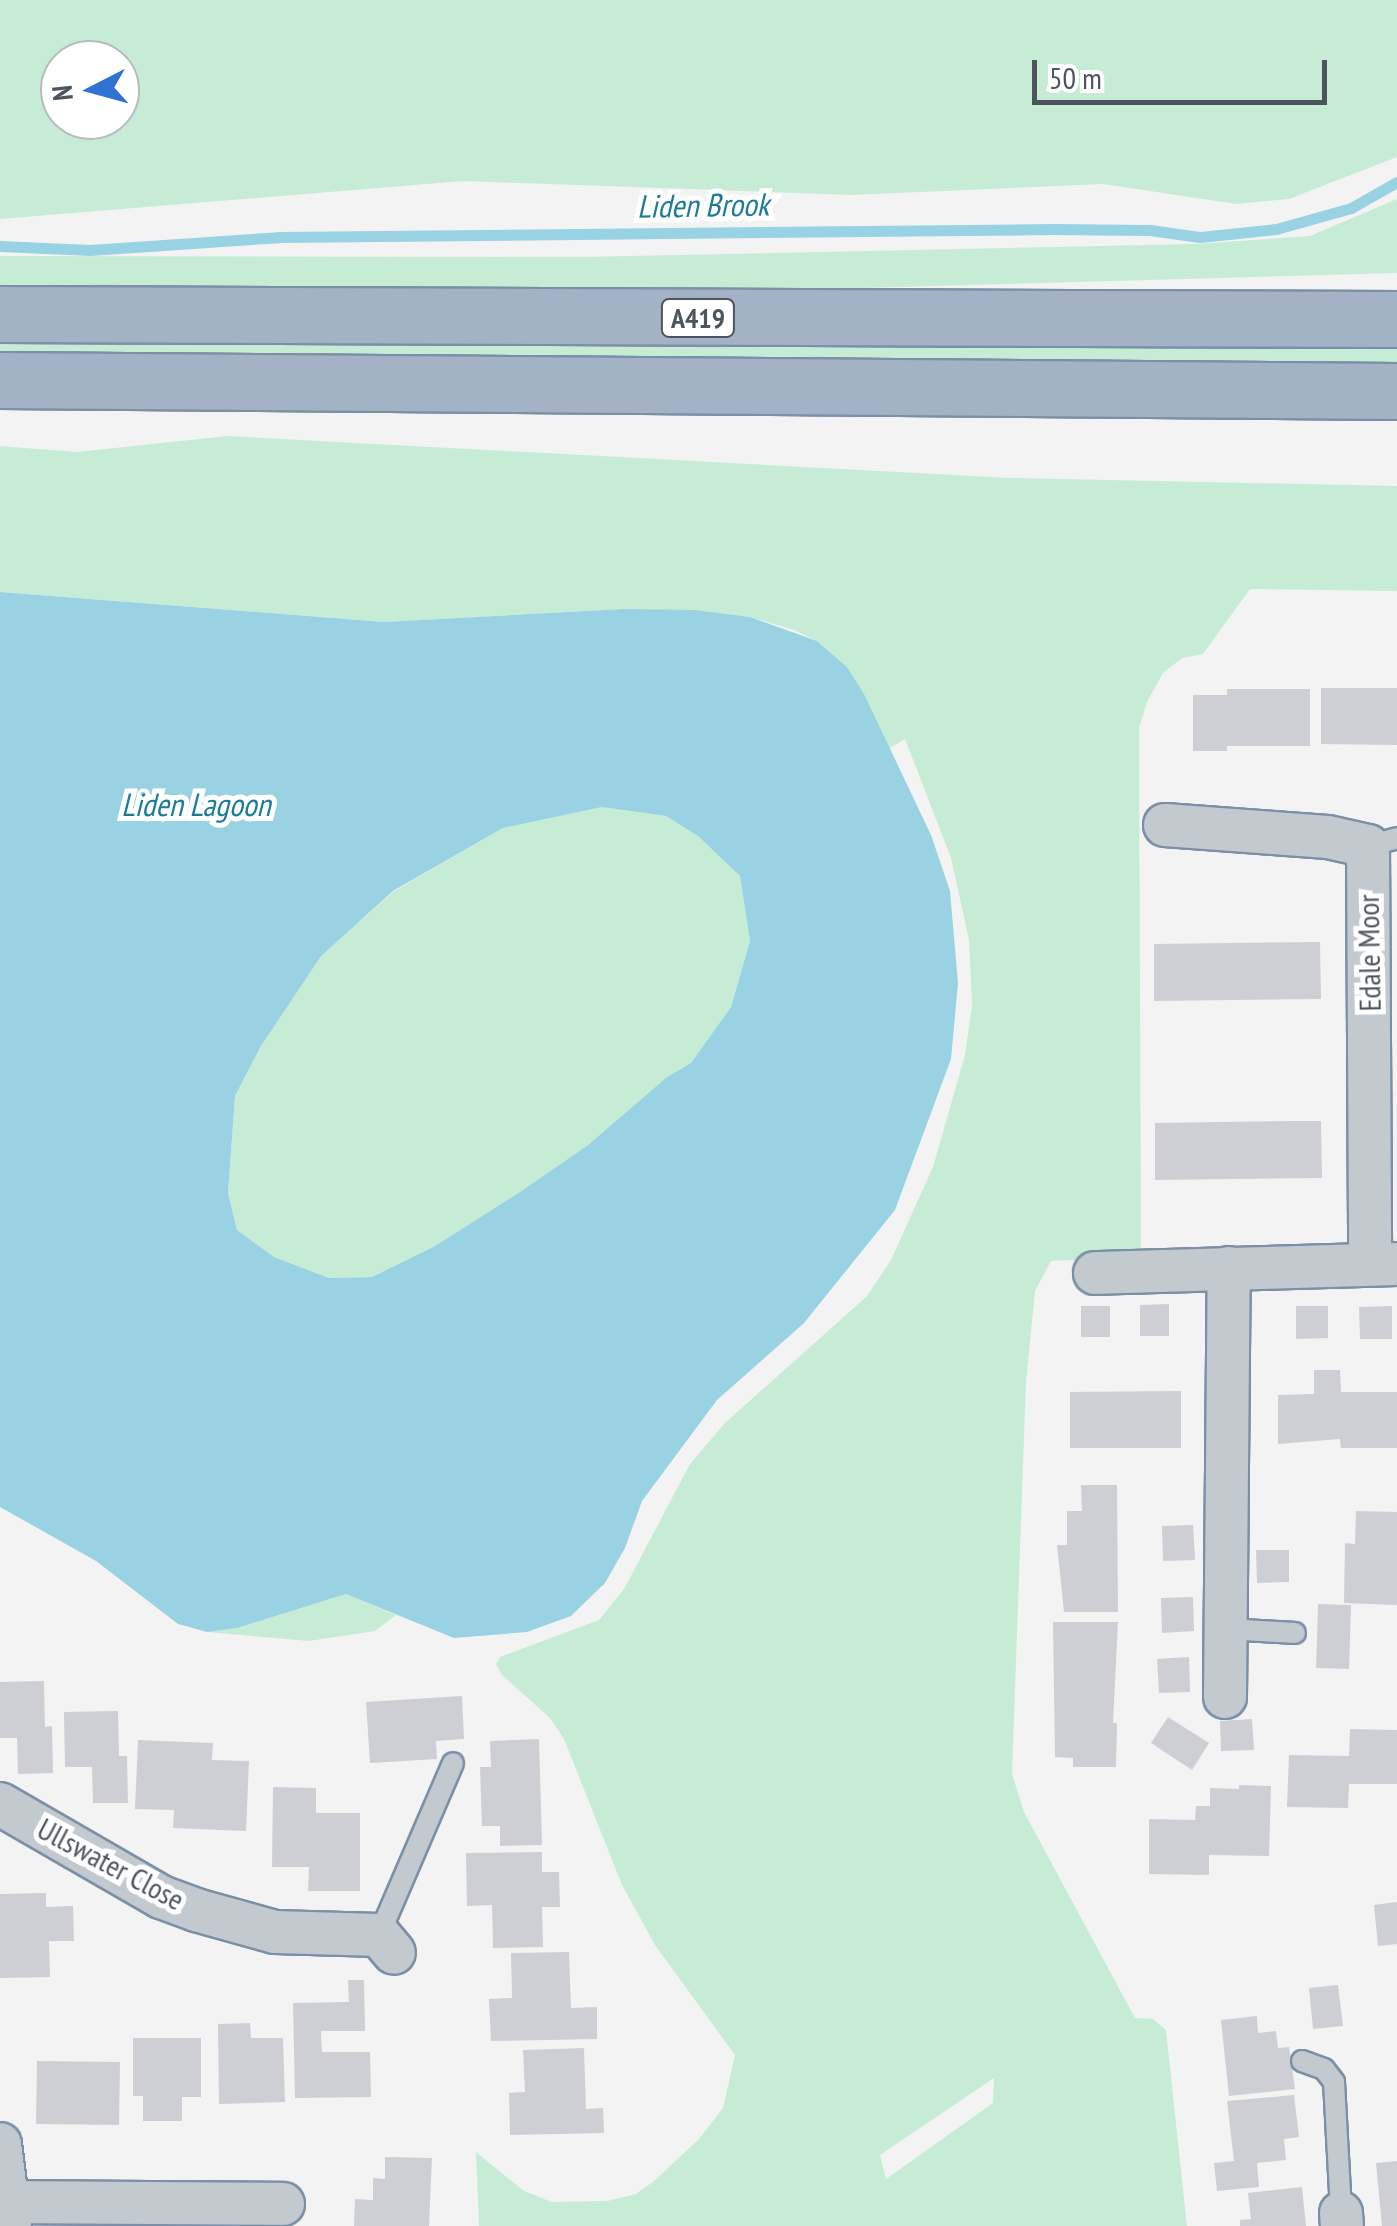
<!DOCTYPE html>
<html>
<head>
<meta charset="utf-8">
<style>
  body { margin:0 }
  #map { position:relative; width:1397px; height:2226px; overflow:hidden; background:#f4f3f3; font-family:"PT Sans Narrow",sans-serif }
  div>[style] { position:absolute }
  .green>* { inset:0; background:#c7ecd6 }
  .water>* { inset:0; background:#99d2e3 }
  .stream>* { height:11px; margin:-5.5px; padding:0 5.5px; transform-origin:5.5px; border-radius:5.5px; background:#99d2e3 }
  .building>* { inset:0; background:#cdcfd4 }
  .roads { filter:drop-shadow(2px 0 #7b8fa6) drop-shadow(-2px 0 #7b8fa6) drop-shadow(0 2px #7b8fa6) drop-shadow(0 -2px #7b8fa6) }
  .service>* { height:20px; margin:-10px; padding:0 10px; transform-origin:10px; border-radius:10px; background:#c2c9cf }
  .minor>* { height:42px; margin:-21px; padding:0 21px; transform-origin:21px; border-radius:21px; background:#c2c9cf }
  .trunk>* { height:55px; margin:-27.5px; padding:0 27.5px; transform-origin:27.5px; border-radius:27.5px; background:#a3b2c4 }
  span { translate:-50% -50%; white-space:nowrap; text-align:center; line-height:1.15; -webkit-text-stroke:10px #fff; paint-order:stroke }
  .shield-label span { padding:2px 8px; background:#fff; border:2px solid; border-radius:8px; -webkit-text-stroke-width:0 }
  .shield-label { font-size:28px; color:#4c555e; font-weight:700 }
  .street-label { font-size:30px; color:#4c555e }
  .water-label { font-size:32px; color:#1c7b99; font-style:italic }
  .north { position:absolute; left:40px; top:40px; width:100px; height:100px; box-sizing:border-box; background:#fff; border:2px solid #b7bbbf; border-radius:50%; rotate:264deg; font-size:28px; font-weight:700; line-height:40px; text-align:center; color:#4c555e }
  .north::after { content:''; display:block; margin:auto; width:35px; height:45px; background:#3072d1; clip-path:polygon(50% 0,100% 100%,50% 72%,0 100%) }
  .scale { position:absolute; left:1032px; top:60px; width:295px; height:45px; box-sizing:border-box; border:5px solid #4c555e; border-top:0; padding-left:12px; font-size:30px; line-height:35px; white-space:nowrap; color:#4c555e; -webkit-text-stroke:8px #fff; paint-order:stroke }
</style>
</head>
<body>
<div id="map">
  <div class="green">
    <div style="clip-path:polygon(evenodd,0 0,1397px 0,1397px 157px,1289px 199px,1236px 204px,1103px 184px,851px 195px,463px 181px,0 219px,0 0,60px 60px,120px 60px,120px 120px,60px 120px,60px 60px)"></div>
    <div style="clip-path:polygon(1397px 199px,1397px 273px,722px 292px,0 291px,0 256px,581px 257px,1195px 244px,1310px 236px)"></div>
    <div style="clip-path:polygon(0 339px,1397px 345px,1397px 365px,0 359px)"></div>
    <div style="clip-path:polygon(evenodd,228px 436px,1010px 478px,1397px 486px,1397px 591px,1250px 589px,1203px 654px,1182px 658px,1163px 673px,1147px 702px,1139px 728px,1141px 1257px,1051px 1261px,1035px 1291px,1026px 1382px,1012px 1774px,1024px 1812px,1135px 2018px,1153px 2019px,1166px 2030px,1187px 2226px,479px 2226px,476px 2152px,524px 2191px,552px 2202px,607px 2201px,636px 2194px,654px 2181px,699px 2139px,723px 2108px,735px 2055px,655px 1945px,622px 1885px,564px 1739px,550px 1718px,502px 1675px,496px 1664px,500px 1657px,599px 1620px,624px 1589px,690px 1464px,725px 1423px,867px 1296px,891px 1260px,933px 1167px,965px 1055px,972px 1005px,969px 940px,951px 858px,905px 739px,888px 749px,847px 667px,817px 641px,794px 630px,750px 617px,623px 609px,384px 622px,0 592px,0 446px,77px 452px,228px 436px,994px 2078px,993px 2103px,886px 2179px,880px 2155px,994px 2078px)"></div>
    <div style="clip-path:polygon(602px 807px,666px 816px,698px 836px,740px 876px,750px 941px,731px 1007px,691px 1063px,667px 1077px,588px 1145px,520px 1192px,435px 1246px,372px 1277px,329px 1278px,274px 1257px,237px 1230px,228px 1193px,235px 1096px,261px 1046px,320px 956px,393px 892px,503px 828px)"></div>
    <div style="clip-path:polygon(346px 1594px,396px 1615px,375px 1631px,309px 1641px,207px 1632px,237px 1628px)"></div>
  </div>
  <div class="water">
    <div style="clip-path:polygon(evenodd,0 592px,384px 622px,623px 609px,694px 610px,750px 617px,817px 641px,847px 667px,864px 694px,931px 835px,950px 891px,958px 983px,951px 1059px,895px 1210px,804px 1323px,717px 1400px,642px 1501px,625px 1548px,605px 1583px,571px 1616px,527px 1632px,454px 1638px,346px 1594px,237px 1628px,207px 1632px,178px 1624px,96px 1561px,0 1507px,0 592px,602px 807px,666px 816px,698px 836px,740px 876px,750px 941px,731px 1007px,691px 1063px,667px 1077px,588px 1145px,520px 1192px,435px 1246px,372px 1277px,329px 1278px,274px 1257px,237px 1230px,228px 1193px,235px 1096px,261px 1046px,321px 956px,393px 891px,503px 828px,602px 807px)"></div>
  </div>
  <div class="stream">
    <div style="left:0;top:246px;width:90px;rotate:2.5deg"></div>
    <div style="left:90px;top:250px;width:189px;rotate:-3.9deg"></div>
    <div style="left:279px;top:237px;width:773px;rotate:-0.59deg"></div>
    <div style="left:1052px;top:229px;width:98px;rotate:0.6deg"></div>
    <div style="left:1150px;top:230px;width:50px;rotate:8deg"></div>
    <div style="left:1200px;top:237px;width:76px;rotate:-6deg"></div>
    <div style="left:1276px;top:229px;width:78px;rotate:-15.6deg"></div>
    <div style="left:1351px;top:208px;width:53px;rotate:-29.5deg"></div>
  </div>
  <div class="building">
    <div style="clip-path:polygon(1321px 688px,1397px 688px,1397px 745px,1321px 744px)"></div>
    <div style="clip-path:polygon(1227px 689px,1310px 689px,1310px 746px,1227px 746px,1227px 751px,1193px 751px,1193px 695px,1227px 695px)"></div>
    <div style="clip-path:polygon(1320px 942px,1321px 999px,1154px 1001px,1154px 944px)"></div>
    <div style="clip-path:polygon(1287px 1121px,1321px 1121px,1322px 1178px,1155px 1180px,1155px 1123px)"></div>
    <div style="clip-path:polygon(1169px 1304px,1169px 1336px,1140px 1336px,1140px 1305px)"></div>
    <div style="clip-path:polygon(1081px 1306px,1110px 1306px,1110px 1337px,1081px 1337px)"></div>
    <div style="clip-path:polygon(1296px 1306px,1328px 1306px,1328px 1338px,1296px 1339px)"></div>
    <div style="clip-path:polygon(1392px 1306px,1392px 1339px,1360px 1339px,1359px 1307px)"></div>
    <div style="clip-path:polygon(1314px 1370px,1340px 1370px,1341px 1392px,1397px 1392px,1397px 1448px,1341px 1448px,1340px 1439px,1278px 1444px,1278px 1395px,1314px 1394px)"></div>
    <div style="clip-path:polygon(1181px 1391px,1181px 1448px,1070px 1448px,1070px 1392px)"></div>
    <div style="clip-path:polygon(1081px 1485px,1117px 1485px,1118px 1612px,1064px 1612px,1057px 1545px,1067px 1545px,1067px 1511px,1082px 1511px)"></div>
    <div style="clip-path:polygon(1356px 1511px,1397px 1512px,1397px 1605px,1344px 1603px,1345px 1543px,1355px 1544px)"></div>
    <div style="clip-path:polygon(1193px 1525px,1195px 1560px,1163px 1561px,1162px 1526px)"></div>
    <div style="clip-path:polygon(1256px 1550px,1289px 1550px,1289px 1582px,1257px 1583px)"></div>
    <div style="clip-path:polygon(1193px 1597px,1194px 1631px,1162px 1633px,1161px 1598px)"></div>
    <div style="clip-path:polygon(1318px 1604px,1351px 1605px,1349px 1669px,1316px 1668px)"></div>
    <div style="clip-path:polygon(1053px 1622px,1118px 1622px,1113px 1723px,1117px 1723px,1116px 1767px,1073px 1767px,1073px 1758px,1055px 1757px)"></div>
    <div style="clip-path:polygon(1189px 1657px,1190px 1692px,1159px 1693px,1157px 1659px)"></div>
    <div style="clip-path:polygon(44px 1681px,45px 1727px,52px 1726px,53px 1773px,18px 1774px,17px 1738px,0 1738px,0 1682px)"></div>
    <div style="clip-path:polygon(462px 1696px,464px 1739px,436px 1741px,437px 1759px,370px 1763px,366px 1702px)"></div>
    <div style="clip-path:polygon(118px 1711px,119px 1756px,127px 1756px,128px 1803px,93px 1803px,92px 1767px,65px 1767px,64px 1712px)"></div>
    <div style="clip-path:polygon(1168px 1717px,1209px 1743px,1192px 1770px,1151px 1743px)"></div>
    <div style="clip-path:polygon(1252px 1719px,1254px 1750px,1221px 1751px,1220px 1721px)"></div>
    <div style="clip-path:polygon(1350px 1729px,1397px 1730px,1397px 1784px,1349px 1784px,1348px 1808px,1287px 1807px,1289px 1755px,1349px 1756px)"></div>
    <div style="clip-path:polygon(539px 1739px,542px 1845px,500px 1846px,500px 1826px,482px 1826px,480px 1767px,491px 1767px,490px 1741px)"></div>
    <div style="clip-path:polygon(138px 1740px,213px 1743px,212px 1760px,249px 1761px,246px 1831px,173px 1828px,174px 1810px,135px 1809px)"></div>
    <div style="clip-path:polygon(1239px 1785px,1271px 1786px,1269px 1856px,1209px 1855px,1209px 1875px,1149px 1874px,1149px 1819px,1195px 1820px,1196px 1806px,1210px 1806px,1210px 1788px,1239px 1789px)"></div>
    <div style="clip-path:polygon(273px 1787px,316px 1788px,316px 1813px,360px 1813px,360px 1891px,308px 1891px,309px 1867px,272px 1867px)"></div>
    <div style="clip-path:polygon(542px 1852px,542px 1872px,559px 1872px,560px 1907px,542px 1907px,543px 1947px,493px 1948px,492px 1905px,467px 1906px,466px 1853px)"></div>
    <div style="clip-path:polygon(46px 1893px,46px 1907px,73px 1906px,74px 1941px,49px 1941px,50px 1977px,0 1978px,0 1894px)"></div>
    <div style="clip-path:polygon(1397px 1902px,1397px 1944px,1378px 1946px,1374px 1905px)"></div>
    <div style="clip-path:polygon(569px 1952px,571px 2008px,597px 2007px,597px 2039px,491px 2041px,489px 1999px,512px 1998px,511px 1953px)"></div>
    <div style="clip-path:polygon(348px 1980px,364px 1980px,365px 2031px,321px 2031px,322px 2052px,370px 2052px,371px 2097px,295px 2098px,293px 2003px,349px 2002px)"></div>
    <div style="clip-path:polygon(1338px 1985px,1343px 2026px,1313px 2029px,1309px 1988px)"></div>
    <div style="clip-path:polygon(1257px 2016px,1258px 2033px,1276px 2031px,1278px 2048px,1289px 2047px,1295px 2089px,1229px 2096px,1221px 2020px)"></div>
    <div style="clip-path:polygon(250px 2023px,251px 2038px,283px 2038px,285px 2102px,219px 2104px,218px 2024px)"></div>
    <div style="clip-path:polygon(133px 2038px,201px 2038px,201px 2097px,182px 2097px,182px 2121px,143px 2121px,143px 2096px,133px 2096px)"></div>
    <div style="clip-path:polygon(584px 2048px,586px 2109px,603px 2108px,604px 2133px,510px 2135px,509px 2093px,525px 2092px,523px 2050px)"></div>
    <div style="clip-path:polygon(37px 2061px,120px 2062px,119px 2125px,36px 2124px)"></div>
    <div style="clip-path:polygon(1294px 2095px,1299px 2137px,1284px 2139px,1286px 2160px,1257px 2163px,1259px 2187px,1217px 2191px,1214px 2163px,1234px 2161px,1227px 2101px)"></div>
    <div style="clip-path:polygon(385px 2157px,432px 2158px,429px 2226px,354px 2226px,355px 2199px,373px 2200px,373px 2178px,385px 2179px)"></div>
    <div style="clip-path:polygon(1397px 2161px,1397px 2226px,1382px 2226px,1376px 2163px)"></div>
    <div style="clip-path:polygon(1302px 2187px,1306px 2226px,1240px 2226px,1240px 2220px,1251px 2219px,1248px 2193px)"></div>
  </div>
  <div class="roads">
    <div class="service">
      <div style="left:1368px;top:846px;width:30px;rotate:-15deg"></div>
      <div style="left:1226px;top:1629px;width:69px;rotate:3.3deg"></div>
      <div style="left:379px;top:1935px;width:187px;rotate:-66.7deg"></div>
      <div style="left:1302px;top:2061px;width:23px;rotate:20deg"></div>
      <div style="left:1324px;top:2069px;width:16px;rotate:52deg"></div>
      <div style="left:1334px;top:2082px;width:131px;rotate:86.9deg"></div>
    </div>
    <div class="minor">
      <div style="left:1165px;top:825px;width:163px;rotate:4.2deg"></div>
      <div style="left:1328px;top:837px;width:41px;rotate:12.7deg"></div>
      <div style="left:1368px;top:846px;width:418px;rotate:89.7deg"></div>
      <div style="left:1095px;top:1273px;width:302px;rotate:-1.7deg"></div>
      <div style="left:1225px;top:1697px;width:429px;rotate:-89.5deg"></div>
      <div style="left:0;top:1804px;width:186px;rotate:30deg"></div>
      <div style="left:161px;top:1897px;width:37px;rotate:20deg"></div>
      <div style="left:196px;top:1910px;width:82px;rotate:15.6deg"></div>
      <div style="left:275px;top:1932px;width:104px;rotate:1.7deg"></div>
      <div style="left:379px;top:1935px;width:23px;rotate:50deg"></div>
      <div style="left:0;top:2144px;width:83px;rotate:83deg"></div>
      <div style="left:11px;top:2202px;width:272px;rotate:0.4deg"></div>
      <div style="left:1341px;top:2213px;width:13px;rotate:86deg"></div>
    </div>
    <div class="trunk">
      <div style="left:0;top:314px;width:1397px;rotate:0.21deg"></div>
      <div style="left:0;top:380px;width:1397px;rotate:0.45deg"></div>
    </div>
  </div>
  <div class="shield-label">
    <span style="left:698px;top:318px">A419</span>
  </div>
  <div class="street-label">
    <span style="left:1369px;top:953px;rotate:-91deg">Edale Moor</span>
    <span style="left:111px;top:1864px;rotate:28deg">Ullswater Close</span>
  </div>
  <div class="water-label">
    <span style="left:703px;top:205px;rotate:-1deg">Liden Brook</span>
    <span style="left:196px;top:804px">Liden Lagoon</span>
  </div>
  <div class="north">N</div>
  <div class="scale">50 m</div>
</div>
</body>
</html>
